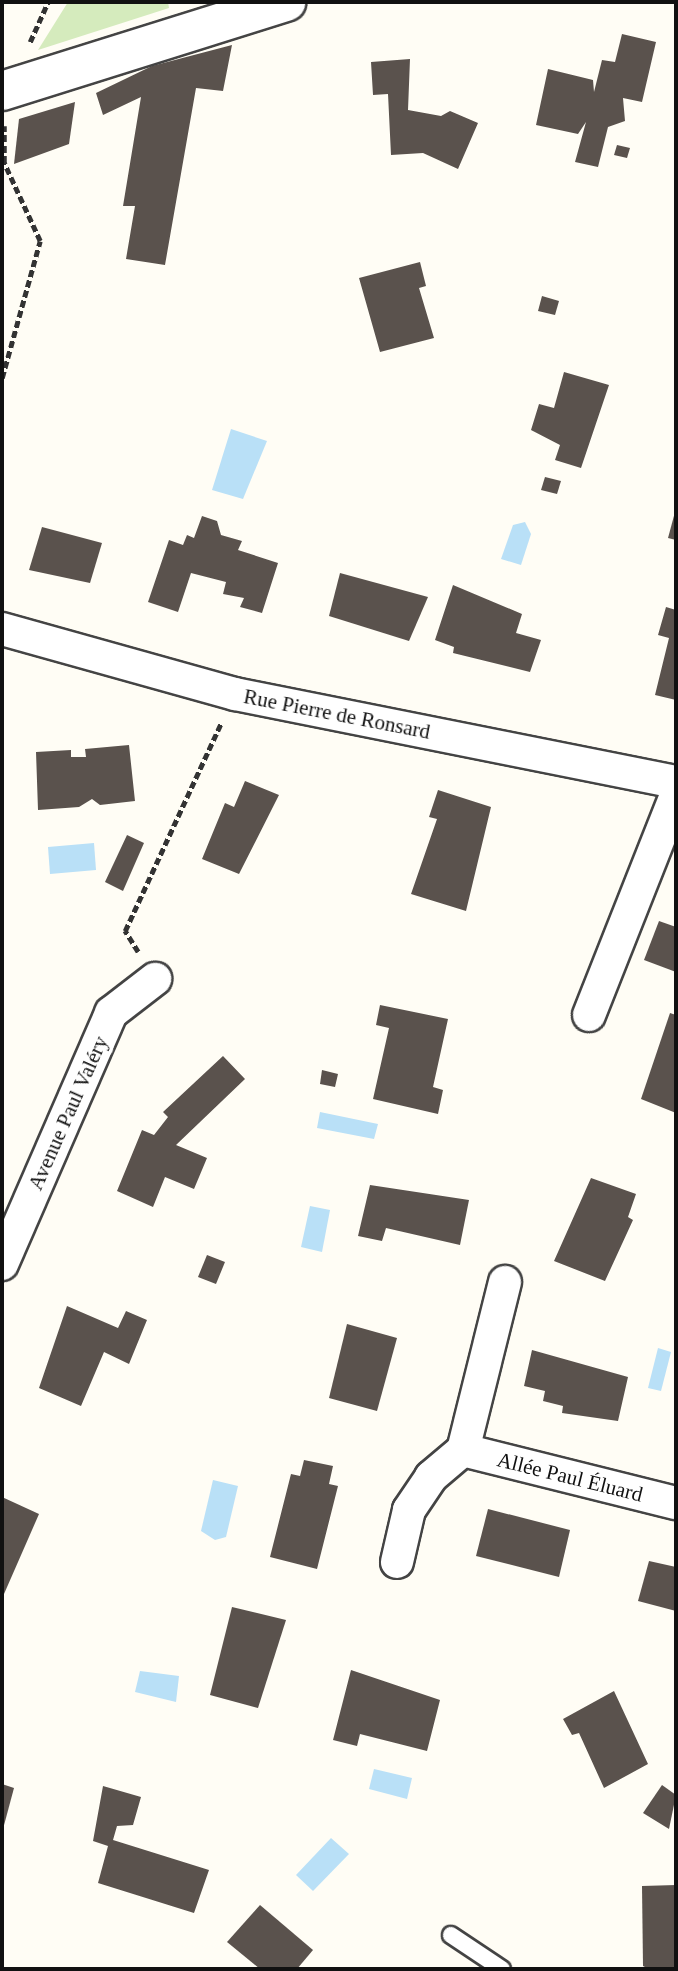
<!DOCTYPE html>
<html>
<head>
<meta charset="utf-8">
<style>
  body { margin:0 }
  #map { position:relative; width:678px; height:1971px; overflow:hidden; background:#fffdf5; font-family:Georgia,serif }
  div>[style] { position:absolute }
  .green>* { inset:0; background:#d5ebbd }
  .water>* { inset:0; background:#b9e0f7 }
  .building>* { inset:0; background:#5a524d }
  .path>* { height:4.5px; margin-top:-2.25px; transform-origin:0; background:repeating-linear-gradient(90deg,#333 0 7px,transparent 0 10.5px) }
  .roads { filter:drop-shadow(2px 0 #444) drop-shadow(-2px 0 #444) drop-shadow(0 2px #444) drop-shadow(0 -2px #444) }
  .service>* { height:16px; margin:-8px; padding:0 8px; transform-origin:8px; border-radius:8px; background:#fff }
  .minor>* { height:32px; margin:-16px; padding:0 16px; transform-origin:16px; border-radius:16px; background:#fff }
  .tertiary>* { height:38px; margin:-19px; padding:0 19px; transform-origin:19px; border-radius:19px; background:#fff }
  span { translate:-50% -50%; white-space:nowrap; text-align:center; line-height:1.15; -webkit-text-stroke:7px #fff; paint-order:stroke }
  .street-label { font-size:21px; color:#111 }
  .frame { position:absolute; inset:0; border:4px solid #111; pointer-events:none }
</style>
</head>
<body>
<div id="map">
  <div class="green">
    <div style="clip-path:polygon(68px 2px,168px 2px,169px 8px,38px 50px)"></div>
  </div>
  <div class="water">
    <div style="clip-path:polygon(231px 429px,267px 441px,243px 499px,212px 490px)"></div>
    <div style="clip-path:polygon(525px 522px,531px 534px,521px 565px,501px 559px,513px 525px)"></div>
    <div style="clip-path:polygon(94px 843px,96px 870px,50px 874px,48px 847px)"></div>
    <div style="clip-path:polygon(320px 1112px,378px 1124px,374px 1139px,317px 1128px)"></div>
    <div style="clip-path:polygon(310px 1206px,330px 1210px,322px 1252px,301px 1247px)"></div>
    <div style="clip-path:polygon(658px 1348px,671px 1352px,661px 1391px,648px 1388px)"></div>
    <div style="clip-path:polygon(213px 1480px,238px 1486px,226px 1537px,215px 1540px,201px 1531px)"></div>
    <div style="clip-path:polygon(140px 1671px,179px 1676px,176px 1702px,135px 1692px)"></div>
    <div style="clip-path:polygon(374px 1769px,412px 1778px,407px 1799px,369px 1789px)"></div>
    <div style="clip-path:polygon(331px 1838px,349px 1854px,313px 1891px,296px 1875px)"></div>
  </div>
  <div class="building">
    <div style="clip-path:polygon(622px 34px,656px 42px,642px 102px,623px 98px,625px 121px,608px 127px,598px 167px,575px 162px,586px 122px,578px 134px,536px 125px,548px 69px,593px 80px,594px 92px,602px 60px,615px 62px)"></div>
    <div style="clip-path:polygon(232px 45px,223px 91px,196px 88px,165px 265px,126px 259px,135px 206px,123px 206px,141px 97px,103px 115px,96px 93px,152px 66px)"></div>
    <div style="clip-path:polygon(410px 59px,408px 110px,441px 116px,450px 111px,478px 123px,458px 169px,423px 153px,391px 155px,388px 94px,373px 95px,371px 62px)"></div>
    <div style="clip-path:polygon(75px 102px,69px 144px,14px 164px,19px 119px)"></div>
    <div style="clip-path:polygon(617px 145px,630px 148px,627px 158px,614px 155px)"></div>
    <div style="clip-path:polygon(420px 262px,426px 286px,419px 288px,434px 338px,380px 352px,359px 278px)"></div>
    <div style="clip-path:polygon(542px 296px,559px 301px,555px 315px,538px 311px)"></div>
    <div style="clip-path:polygon(564px 372px,609px 385px,581px 468px,555px 460px,560px 445px,531px 430px,539px 404px,554px 408px)"></div>
    <div style="clip-path:polygon(545px 477px,561px 481px,557px 494px,541px 490px)"></div>
    <div style="clip-path:polygon(675px 512px,676px 512px,676px 540px,668px 538px)"></div>
    <div style="clip-path:polygon(202px 516px,217px 521px,221px 535px,242px 541px,238px 550px,278px 563px,262px 613px,240px 607px,244px 598px,223px 594px,226px 582px,191px 573px,178px 612px,148px 602px,169px 540px,183px 545px,187px 535px,194px 538px)"></div>
    <div style="clip-path:polygon(42px 527px,102px 543px,90px 583px,29px 570px)"></div>
    <div style="clip-path:polygon(340px 573px,428px 597px,409px 641px,329px 616px)"></div>
    <div style="clip-path:polygon(453px 585px,522px 614px,516px 633px,541px 640px,530px 672px,453px 653px,454px 647px,435px 640px)"></div>
    <div style="clip-path:polygon(666px 607px,676px 610px,676px 700px,655px 695px,669px 638px,658px 635px)"></div>
    <div style="clip-path:polygon(129px 745px,135px 801px,100px 805px,92px 799px,79px 807px,38px 810px,36px 752px,71px 750px,71px 757px,86px 757px,85px 749px)"></div>
    <div style="clip-path:polygon(245px 781px,279px 795px,239px 874px,202px 859px,225px 803px,234px 807px)"></div>
    <div style="clip-path:polygon(438px 790px,491px 807px,466px 911px,411px 894px,437px 819px,429px 817px)"></div>
    <div style="clip-path:polygon(127px 835px,144px 843px,123px 891px,105px 882px)"></div>
    <div style="clip-path:polygon(659px 921px,676px 927px,676px 972px,644px 960px)"></div>
    <div style="clip-path:polygon(380px 1005px,448px 1019px,433px 1087px,443px 1090px,438px 1114px,373px 1099px,389px 1028px,376px 1025px)"></div>
    <div style="clip-path:polygon(670px 1013px,676px 1015px,676px 1113px,641px 1099px)"></div>
    <div style="clip-path:polygon(223px 1056px,245px 1079px,176px 1145px,207px 1158px,194px 1189px,165px 1177px,153px 1207px,117px 1191px,142px 1130px,154px 1135px,168px 1117px,163px 1112px)"></div>
    <div style="clip-path:polygon(322px 1070px,338px 1074px,335px 1087px,320px 1084px)"></div>
    <div style="clip-path:polygon(591px 1178px,636px 1194px,628px 1217px,633px 1220px,605px 1281px,554px 1261px)"></div>
    <div style="clip-path:polygon(370px 1185px,469px 1200px,460px 1245px,386px 1228px,382px 1241px,358px 1236px)"></div>
    <div style="clip-path:polygon(207px 1255px,225px 1262px,216px 1284px,198px 1277px)"></div>
    <div style="clip-path:polygon(67px 1306px,118px 1328px,126px 1311px,147px 1320px,129px 1364px,104px 1352px,81px 1406px,39px 1388px)"></div>
    <div style="clip-path:polygon(347px 1324px,397px 1338px,377px 1411px,329px 1398px)"></div>
    <div style="clip-path:polygon(532px 1350px,628px 1377px,618px 1421px,562px 1413px,563px 1406px,543px 1401px,545px 1391px,524px 1386px)"></div>
    <div style="clip-path:polygon(304px 1460px,333px 1466px,329px 1484px,338px 1486px,317px 1569px,270px 1557px,291px 1474px,300px 1476px)"></div>
    <div style="clip-path:polygon(2px 1497px,39px 1514px,4px 1594px,2px 1593px)"></div>
    <div style="clip-path:polygon(488px 1509px,570px 1530px,559px 1577px,476px 1556px)"></div>
    <div style="clip-path:polygon(649px 1561px,676px 1567px,676px 1611px,638px 1601px)"></div>
    <div style="clip-path:polygon(232px 1607px,286px 1620px,258px 1708px,210px 1695px)"></div>
    <div style="clip-path:polygon(351px 1670px,440px 1700px,427px 1751px,360px 1734px,357px 1746px,333px 1740px)"></div>
    <div style="clip-path:polygon(614px 1691px,648px 1764px,604px 1788px,579px 1733px,572px 1735px,563px 1719px)"></div>
    <div style="clip-path:polygon(2px 1784px,14px 1788px,3px 1829px,2px 1829px)"></div>
    <div style="clip-path:polygon(662px 1785px,676px 1795px,669px 1829px,643px 1813px)"></div>
    <div style="clip-path:polygon(103px 1786px,141px 1797px,133px 1825px,117px 1826px,113px 1840px,209px 1870px,194px 1913px,98px 1883px,108px 1846px,93px 1841px)"></div>
    <div style="clip-path:polygon(676px 1885px,676px 1969px,649px 1969px,643px 1966px,642px 1886px)"></div>
    <div style="clip-path:polygon(260px 1905px,313px 1950px,297px 1969px,260px 1969px,227px 1942px)"></div>
  </div>
  <div class="path">
    <div style="left:30px;top:42px;width:44px;rotate:-65.8deg"></div>
    <div style="left:2px;top:378px;width:142px;rotate:-74.5deg"></div>
    <div style="left:40px;top:241px;width:86px;rotate:-114.8deg"></div>
    <div style="left:4px;top:163px;width:37px;rotate:-90deg"></div>
    <div style="left:138px;top:952px;width:25px;rotate:-122deg"></div>
    <div style="left:125px;top:931px;width:229px;rotate:-65.2deg"></div>
  </div>
  <div class="roads">
    <div class="service">
      <div style="left:451px;top:1935px;width:61px;rotate:33.7deg"></div>
    </div>
    <div class="minor">
      <div style="left:2px;top:629px;width:242px;rotate:15.6deg"></div>
      <div style="left:235px;top:694px;width:450px;rotate:11.3deg"></div>
      <div style="left:589px;top:1015px;width:237px;rotate:-68.4deg"></div>
      <div style="left:2px;top:1264px;width:274px;rotate:-66.5deg"></div>
      <div style="left:111px;top:1013px;width:56px;rotate:-37.7deg"></div>
      <div style="left:505px;top:1282px;width:173px;rotate:104deg"></div>
      <div style="left:463px;top:1450px;width:219px;rotate:14deg"></div>
      <div style="left:397px;top:1562px;width:53px;rotate:-77deg"></div>
      <div style="left:409px;top:1510px;width:40px;rotate:-56deg"></div>
      <div style="left:431px;top:1477px;width:42px;rotate:-40.2deg"></div>
    </div>
    <div class="tertiary">
      <div style="left:2px;top:91px;width:298px;rotate:-17.4deg"></div>
    </div>
  </div>
  <div class="street-label">
    <span style="left:337px;top:714px;rotate:11deg">Rue Pierre de Ronsard</span>
    <span style="left:68px;top:1113px;rotate:-66deg">Avenue Paul Valéry</span>
    <span style="left:570px;top:1477px;rotate:14deg">Allée Paul Éluard</span>
  </div>
  <div class="frame"></div>
</div>
</body>
</html>
